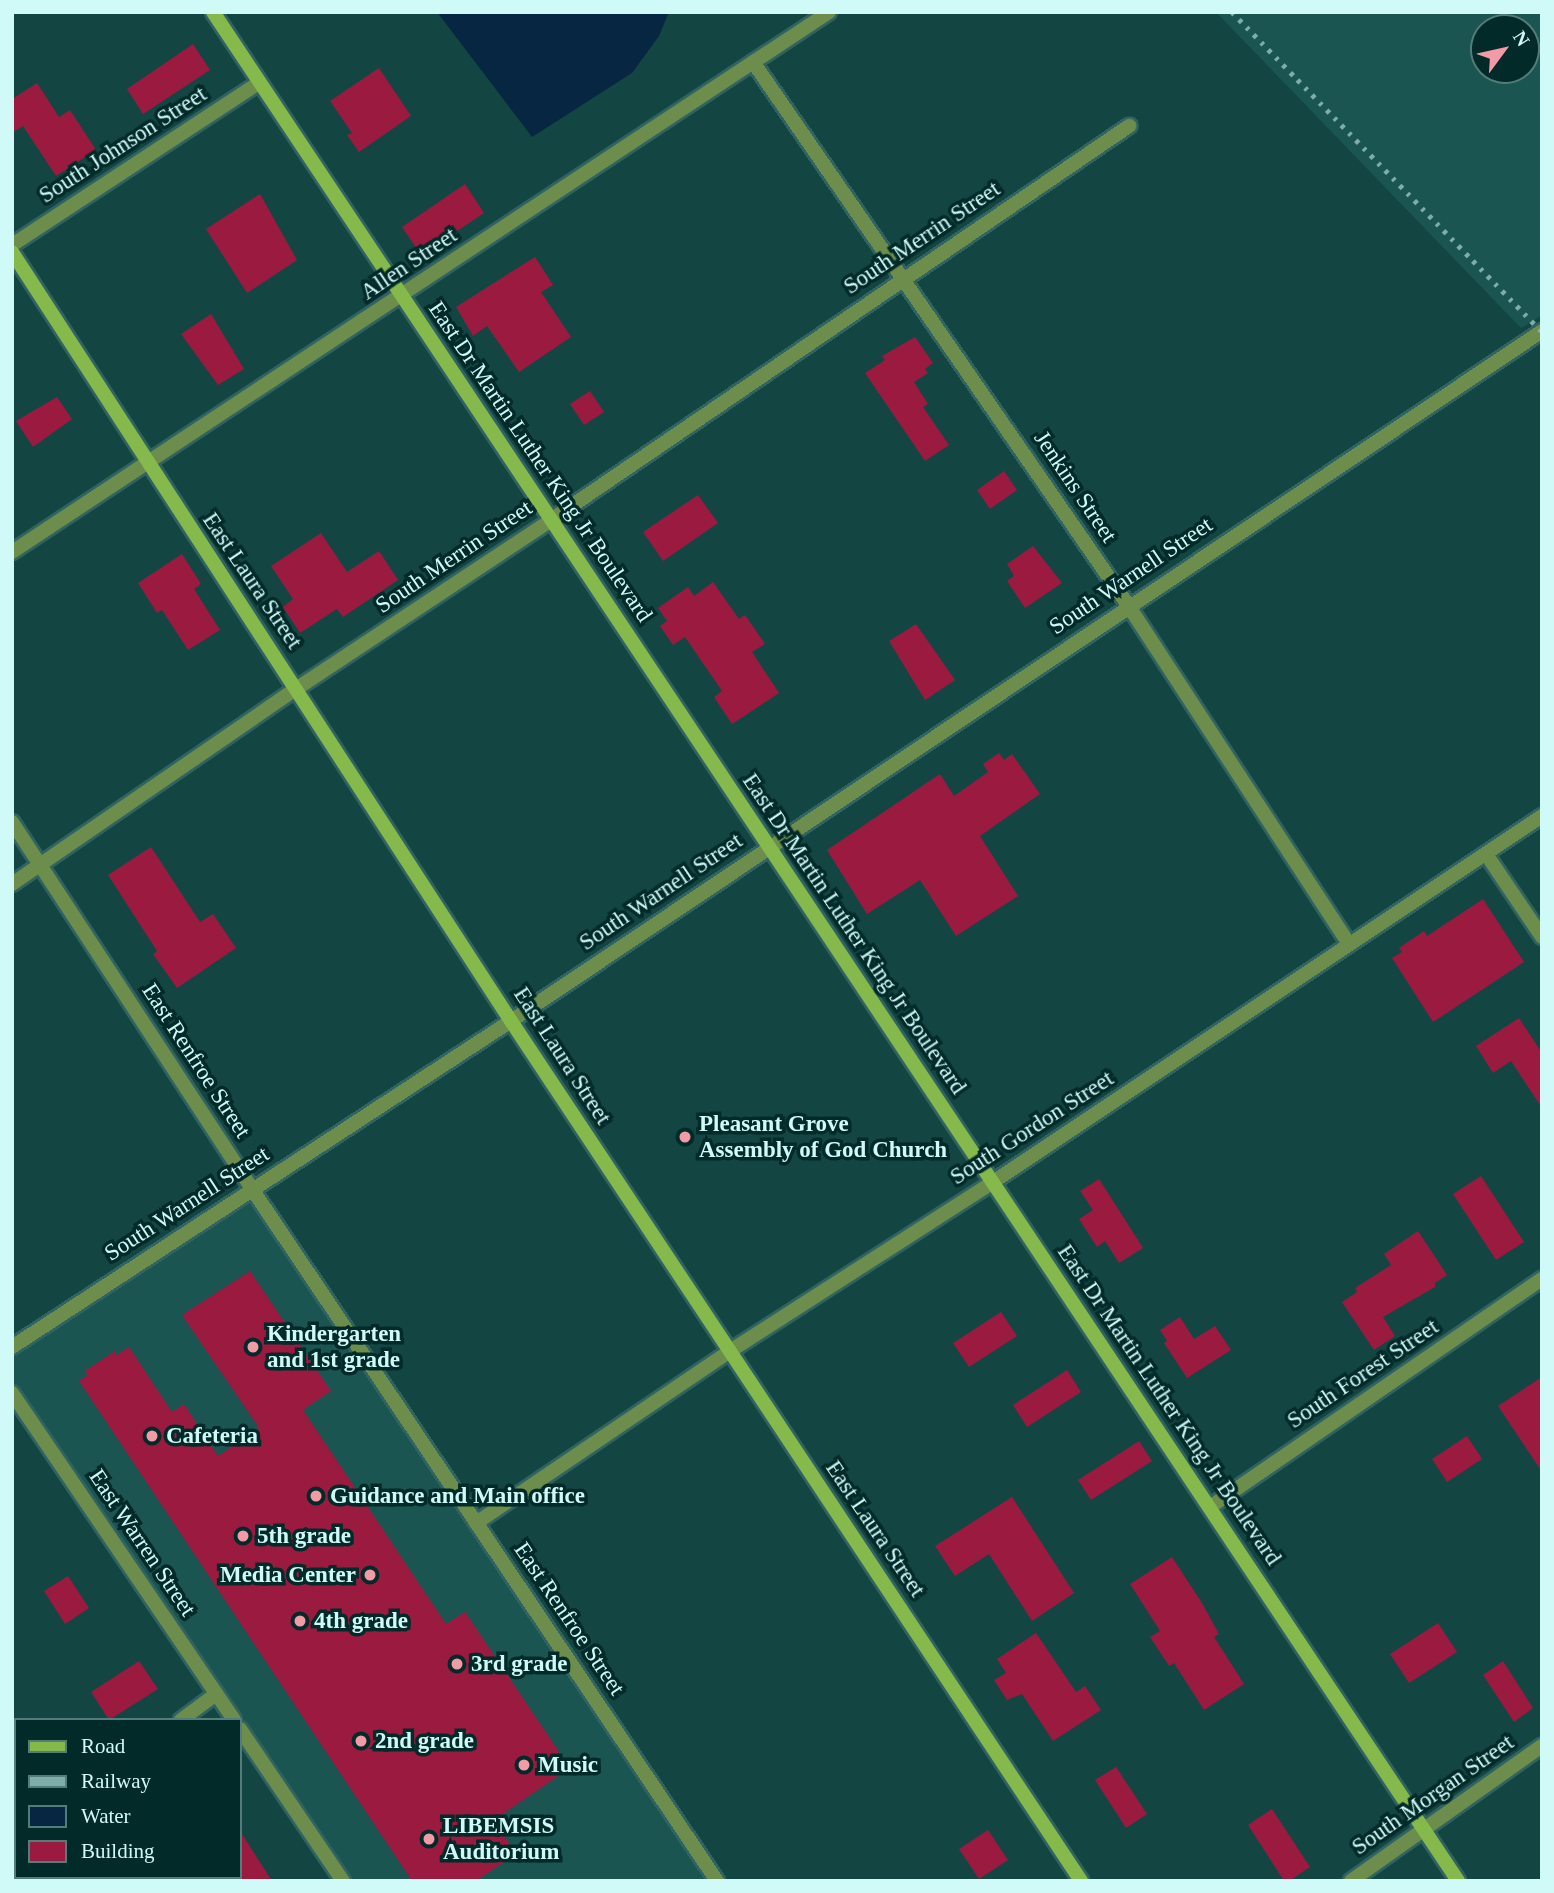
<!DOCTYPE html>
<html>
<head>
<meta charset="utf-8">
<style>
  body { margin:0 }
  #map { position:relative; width:1554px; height:1893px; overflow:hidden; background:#134643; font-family:"Times New Roman",serif }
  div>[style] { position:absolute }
  .built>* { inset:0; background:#1b5552 }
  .water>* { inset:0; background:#072642 }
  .building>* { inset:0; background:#9a1a40 }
  .roads { filter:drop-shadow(2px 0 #316360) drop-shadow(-2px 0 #316360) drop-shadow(0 2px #316360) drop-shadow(0 -2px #316360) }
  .street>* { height:14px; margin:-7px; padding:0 7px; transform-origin:7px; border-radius:7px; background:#6c8d4b }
  .secondary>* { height:14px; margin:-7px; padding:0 7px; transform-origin:7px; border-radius:7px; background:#85b94b }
  .rail>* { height:5px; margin-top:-2.5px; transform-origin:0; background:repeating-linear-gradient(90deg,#7eadaa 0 3.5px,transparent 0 10.5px) }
  .dots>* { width:19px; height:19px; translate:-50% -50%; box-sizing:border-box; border:4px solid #012a29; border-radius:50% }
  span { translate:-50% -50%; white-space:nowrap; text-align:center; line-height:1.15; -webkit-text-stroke:7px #012a29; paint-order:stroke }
  .street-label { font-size:23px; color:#cffaf7 }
  .poi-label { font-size:23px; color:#cffaf7; font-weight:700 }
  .left { translate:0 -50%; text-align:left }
  .right { translate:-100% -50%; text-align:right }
  .frame { position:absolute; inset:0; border:14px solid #cffaf7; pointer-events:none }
  .legend { position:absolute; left:14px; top:1718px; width:228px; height:161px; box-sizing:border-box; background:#012a29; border:2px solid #537d7b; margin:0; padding:9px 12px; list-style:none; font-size:21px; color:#cffaf7 }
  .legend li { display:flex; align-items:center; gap:14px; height:35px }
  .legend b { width:35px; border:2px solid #537d7b }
  .north { position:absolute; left:1470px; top:14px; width:70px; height:70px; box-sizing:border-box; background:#012a29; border:2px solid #537d7b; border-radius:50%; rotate:57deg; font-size:19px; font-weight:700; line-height:28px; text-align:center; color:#cffaf7 }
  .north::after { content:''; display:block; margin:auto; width:24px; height:32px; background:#f39aa7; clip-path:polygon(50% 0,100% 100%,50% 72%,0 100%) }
</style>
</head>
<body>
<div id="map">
  <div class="built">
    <div style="clip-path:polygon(evenodd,1216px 12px,1542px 12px,1542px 315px,1521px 328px,1216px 12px,1484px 28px,1526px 28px,1526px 70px,1484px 70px,1484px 28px)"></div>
    <div style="clip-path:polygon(252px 1189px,718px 1881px,343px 1881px,12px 1393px,12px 1347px)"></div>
  </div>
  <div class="water">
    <div style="clip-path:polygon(437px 12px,669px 12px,659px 36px,632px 73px,532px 137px)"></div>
  </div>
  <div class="building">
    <div style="clip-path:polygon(193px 44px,210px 70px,143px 114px,127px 89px)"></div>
    <div style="clip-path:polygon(379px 68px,411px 116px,359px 152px,347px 135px,352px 133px,330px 101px)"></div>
    <div style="clip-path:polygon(37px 83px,59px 117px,70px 110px,96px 150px,56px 176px,23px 126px,12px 133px,12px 99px)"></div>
    <div style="clip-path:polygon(465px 184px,484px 213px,421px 255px,402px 227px)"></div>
    <div style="clip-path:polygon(260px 194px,297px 260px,247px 293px,206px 229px)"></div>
    <div style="clip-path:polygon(535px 257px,553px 285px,541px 292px,571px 337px,519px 372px,487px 326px,473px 336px,456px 307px)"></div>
    <div style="clip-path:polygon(211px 314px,244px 369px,218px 385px,181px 334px)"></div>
    <div style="clip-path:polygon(915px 337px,933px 363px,925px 369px,928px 373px,914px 382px,928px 404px,923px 407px,949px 445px,925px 461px,865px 373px,885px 360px,882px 356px)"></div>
    <div style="clip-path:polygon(590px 391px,604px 412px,584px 425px,570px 404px)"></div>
    <div style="clip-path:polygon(57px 397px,72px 419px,33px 447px,16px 421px)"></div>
    <div style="clip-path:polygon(1004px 471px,1017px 490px,990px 509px,977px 490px)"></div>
    <div style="clip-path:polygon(698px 495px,718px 523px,663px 561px,643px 532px)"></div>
    <div style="clip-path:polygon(321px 533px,347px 572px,379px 551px,398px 580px,343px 617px,337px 609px,300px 633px,283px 607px,293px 599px,271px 566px)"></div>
    <div style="clip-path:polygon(1033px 546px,1062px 583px,1025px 608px,1007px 581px,1014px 576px,1007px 564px)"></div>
    <div style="clip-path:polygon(182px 554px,201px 584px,194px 589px,220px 630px,188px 650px,162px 610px,157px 613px,138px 583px)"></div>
    <div style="clip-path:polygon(713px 582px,739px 619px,745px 615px,765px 644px,752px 652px,779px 693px,732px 724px,714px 697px,722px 691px,685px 637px,673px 645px,660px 626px,667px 621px,658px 608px,688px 587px,694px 596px)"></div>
    <div style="clip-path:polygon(916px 624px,955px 680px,925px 700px,889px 641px)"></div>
    <div style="clip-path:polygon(999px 753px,1004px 760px,1012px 754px,1040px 794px,980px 836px,1018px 896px,956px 936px,920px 880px,867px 914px,827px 850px,940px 774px,954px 796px,988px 772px,983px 764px)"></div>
    <div style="clip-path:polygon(151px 847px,200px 922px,213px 914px,236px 948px,177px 988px,153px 954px,157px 951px,108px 875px)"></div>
    <div style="clip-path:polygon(1483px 899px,1524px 962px,1433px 1022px,1392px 958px,1402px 952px,1399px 948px,1424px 931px,1427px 936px)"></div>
    <div style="clip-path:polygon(1519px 1018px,1542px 1053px,1542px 1108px,1511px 1061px,1493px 1073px,1476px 1046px)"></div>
    <div style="clip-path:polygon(1481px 1176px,1524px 1242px,1496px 1260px,1453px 1194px)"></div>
    <div style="clip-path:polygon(1099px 1179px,1143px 1248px,1119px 1263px,1105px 1241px,1097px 1247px,1079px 1219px,1093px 1210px,1080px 1191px)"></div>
    <div style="clip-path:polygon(1418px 1231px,1447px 1275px,1435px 1283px,1435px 1287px,1383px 1317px,1395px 1336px,1374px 1350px,1342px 1302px,1357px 1292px,1355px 1288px,1391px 1265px,1384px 1254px)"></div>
    <div style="clip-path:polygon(250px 1271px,331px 1391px,303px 1410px,446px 1624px,465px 1612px,570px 1768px,494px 1820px,516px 1854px,476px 1881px,412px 1881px,79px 1381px,88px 1375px,85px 1371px,115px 1351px,116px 1355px,129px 1347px,172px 1412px,184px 1404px,218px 1456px,259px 1428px,182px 1315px)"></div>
    <div style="clip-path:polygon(1001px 1312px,1017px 1336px,969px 1367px,953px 1343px)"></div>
    <div style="clip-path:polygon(1180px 1317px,1194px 1339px,1215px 1326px,1231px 1350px,1187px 1378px,1164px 1343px,1167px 1341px,1160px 1330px)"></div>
    <div style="clip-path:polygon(1067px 1370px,1081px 1392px,1027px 1427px,1013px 1405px)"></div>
    <div style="clip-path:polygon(1542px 1377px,1542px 1472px,1498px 1406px)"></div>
    <div style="clip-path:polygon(1467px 1436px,1482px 1459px,1447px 1482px,1432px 1459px)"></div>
    <div style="clip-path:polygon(1139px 1441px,1152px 1461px,1091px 1500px,1078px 1480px)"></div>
    <div style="clip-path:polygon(1012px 1497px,1074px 1593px,1032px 1621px,989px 1554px,955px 1576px,935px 1546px)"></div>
    <div style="clip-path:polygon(1172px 1557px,1202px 1603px,1219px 1634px,1214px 1637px,1244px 1684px,1204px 1710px,1174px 1663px,1169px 1666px,1150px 1637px,1160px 1631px,1130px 1584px)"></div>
    <div style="clip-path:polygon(68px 1576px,89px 1608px,65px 1624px,44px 1591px)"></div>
    <div style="clip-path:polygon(1438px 1623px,1457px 1652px,1409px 1683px,1390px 1654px)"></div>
    <div style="clip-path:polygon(1036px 1633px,1076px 1692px,1085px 1686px,1101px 1710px,1053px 1741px,1022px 1694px,1007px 1700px,994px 1680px,1006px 1673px,997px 1659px)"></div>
    <div style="clip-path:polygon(139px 1661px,158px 1689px,109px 1720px,91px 1692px)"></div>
    <div style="clip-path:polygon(1503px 1661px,1533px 1708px,1514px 1722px,1483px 1675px)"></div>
    <div style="clip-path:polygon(1116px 1767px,1147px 1814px,1126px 1828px,1095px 1780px)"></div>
    <div style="clip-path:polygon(1272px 1809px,1310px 1867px,1289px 1881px,1284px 1881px,1248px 1825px)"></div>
    <div style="clip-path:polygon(988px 1830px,1008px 1860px,979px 1879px,959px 1849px)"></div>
    <div style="clip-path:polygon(240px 1831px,272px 1881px,240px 1881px)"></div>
  </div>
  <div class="roads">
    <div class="street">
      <div style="left:753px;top:62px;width:660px;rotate:55.37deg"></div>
      <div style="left:1128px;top:605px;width:405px;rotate:56.9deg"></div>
      <div style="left:12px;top:245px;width:295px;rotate:-33.3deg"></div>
      <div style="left:12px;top:552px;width:979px;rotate:-33.46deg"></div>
      <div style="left:12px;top:822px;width:439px;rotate:56.8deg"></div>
      <div style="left:252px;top:1189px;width:834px;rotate:56.1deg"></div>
      <div style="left:1486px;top:854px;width:100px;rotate:56deg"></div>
      <div style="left:12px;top:884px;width:345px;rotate:-34.5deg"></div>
      <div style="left:296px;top:689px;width:306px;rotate:-33.5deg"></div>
      <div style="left:551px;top:520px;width:700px;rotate:-34.28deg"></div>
      <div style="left:12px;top:1347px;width:596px;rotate:-33.16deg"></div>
      <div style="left:511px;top:1021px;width:1241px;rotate:-33.79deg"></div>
      <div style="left:12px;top:1393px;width:395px;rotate:55.8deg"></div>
      <div style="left:1210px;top:1507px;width:403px;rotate:-34.5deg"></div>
      <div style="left:476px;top:1523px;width:307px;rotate:-34.1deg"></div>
      <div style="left:730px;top:1351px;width:313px;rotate:-32.7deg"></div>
      <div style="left:993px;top:1182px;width:660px;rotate:-33.69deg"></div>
      <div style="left:181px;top:1720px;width:44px;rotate:-36.6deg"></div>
      <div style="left:240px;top:1729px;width:184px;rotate:55.9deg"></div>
      <div style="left:12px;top:1840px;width:5px;rotate:-37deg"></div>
      <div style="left:1351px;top:1881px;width:234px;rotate:-35.3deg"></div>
    </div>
    <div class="secondary">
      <div style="left:213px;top:12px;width:2246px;rotate:56.33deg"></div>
      <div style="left:12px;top:252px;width:917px;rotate:57.02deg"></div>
      <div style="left:511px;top:1021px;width:1032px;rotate:56.46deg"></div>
    </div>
  </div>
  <div class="rail">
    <div style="left:1232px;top:12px;width:446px;rotate:45.9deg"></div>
  </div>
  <div class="dots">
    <div style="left:685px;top:1137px;background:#f39aa7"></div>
    <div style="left:253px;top:1347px;background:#f39aa7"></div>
    <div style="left:152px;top:1436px;background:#f39aa7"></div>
    <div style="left:316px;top:1496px;background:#f39aa7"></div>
    <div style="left:243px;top:1536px;background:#f39aa7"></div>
    <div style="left:370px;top:1575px;background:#f39aa7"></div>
    <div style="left:300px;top:1621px;background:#f39aa7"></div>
    <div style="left:457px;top:1664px;background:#f39aa7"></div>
    <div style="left:361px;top:1741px;background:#f39aa7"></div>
    <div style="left:524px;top:1765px;background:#f39aa7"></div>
    <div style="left:429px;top:1839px;background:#f39aa7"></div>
  </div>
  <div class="street-label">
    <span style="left:123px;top:145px;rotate:-33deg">South Johnson Street</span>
    <span style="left:922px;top:238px;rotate:-34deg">South Merrin Street</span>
    <span style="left:409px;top:264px;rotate:-34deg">Allen Street</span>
    <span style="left:540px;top:462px;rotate:56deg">East Dr Martin Luther King Jr Boulevard</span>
    <span style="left:1075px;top:487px;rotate:56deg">Jenkins Street</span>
    <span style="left:454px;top:557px;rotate:-34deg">South Merrin Street</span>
    <span style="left:1131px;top:576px;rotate:-34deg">South Warnell Street</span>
    <span style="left:252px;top:581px;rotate:56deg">East Laura Street</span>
    <span style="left:661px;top:892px;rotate:-34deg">South Warnell Street</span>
    <span style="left:854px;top:934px;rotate:56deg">East Dr Martin Luther King Jr Boulevard</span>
    <span style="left:562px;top:1056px;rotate:57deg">East Laura Street</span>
    <span style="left:196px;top:1061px;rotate:57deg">East Renfroe Street</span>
    <span style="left:1032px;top:1128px;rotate:-33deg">South Gordon Street</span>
    <span style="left:187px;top:1204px;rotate:-33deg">South Warnell Street</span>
    <span style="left:1363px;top:1374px;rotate:-34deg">South Forest Street</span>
    <span style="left:1169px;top:1405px;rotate:56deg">East Dr Martin Luther King Jr Boulevard</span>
    <span style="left:875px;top:1529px;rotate:56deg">East Laura Street</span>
    <span style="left:142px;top:1543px;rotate:56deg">East Warren Street</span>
    <span style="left:569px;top:1619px;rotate:56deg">East Renfroe Street</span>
    <span style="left:1433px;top:1795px;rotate:-35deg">South Morgan Street</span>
  </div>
  <div class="poi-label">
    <span class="left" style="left:699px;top:1137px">Pleasant Grove<br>Assembly of God Church</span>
    <span class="left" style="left:267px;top:1347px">Kindergarten<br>and 1st grade</span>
    <span class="left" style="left:166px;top:1436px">Cafeteria</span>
    <span class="left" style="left:330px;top:1496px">Guidance and Main office</span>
    <span class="left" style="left:257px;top:1536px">5th grade</span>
    <span class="right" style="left:356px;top:1575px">Media Center</span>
    <span class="left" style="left:314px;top:1621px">4th grade</span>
    <span class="left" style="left:471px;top:1664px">3rd grade</span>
    <span class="left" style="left:375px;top:1741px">2nd grade</span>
    <span class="left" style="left:538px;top:1765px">Music</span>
    <span class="left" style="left:443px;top:1839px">LIBEMSIS<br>Auditorium</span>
  </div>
  <div class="frame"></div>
  <ul class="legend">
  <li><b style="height:9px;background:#85b94b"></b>Road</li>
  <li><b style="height:9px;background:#7eadaa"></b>Railway</li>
  <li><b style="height:19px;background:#072642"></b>Water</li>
  <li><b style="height:19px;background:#9a1a40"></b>Building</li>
  </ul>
  <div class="north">N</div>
</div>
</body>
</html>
